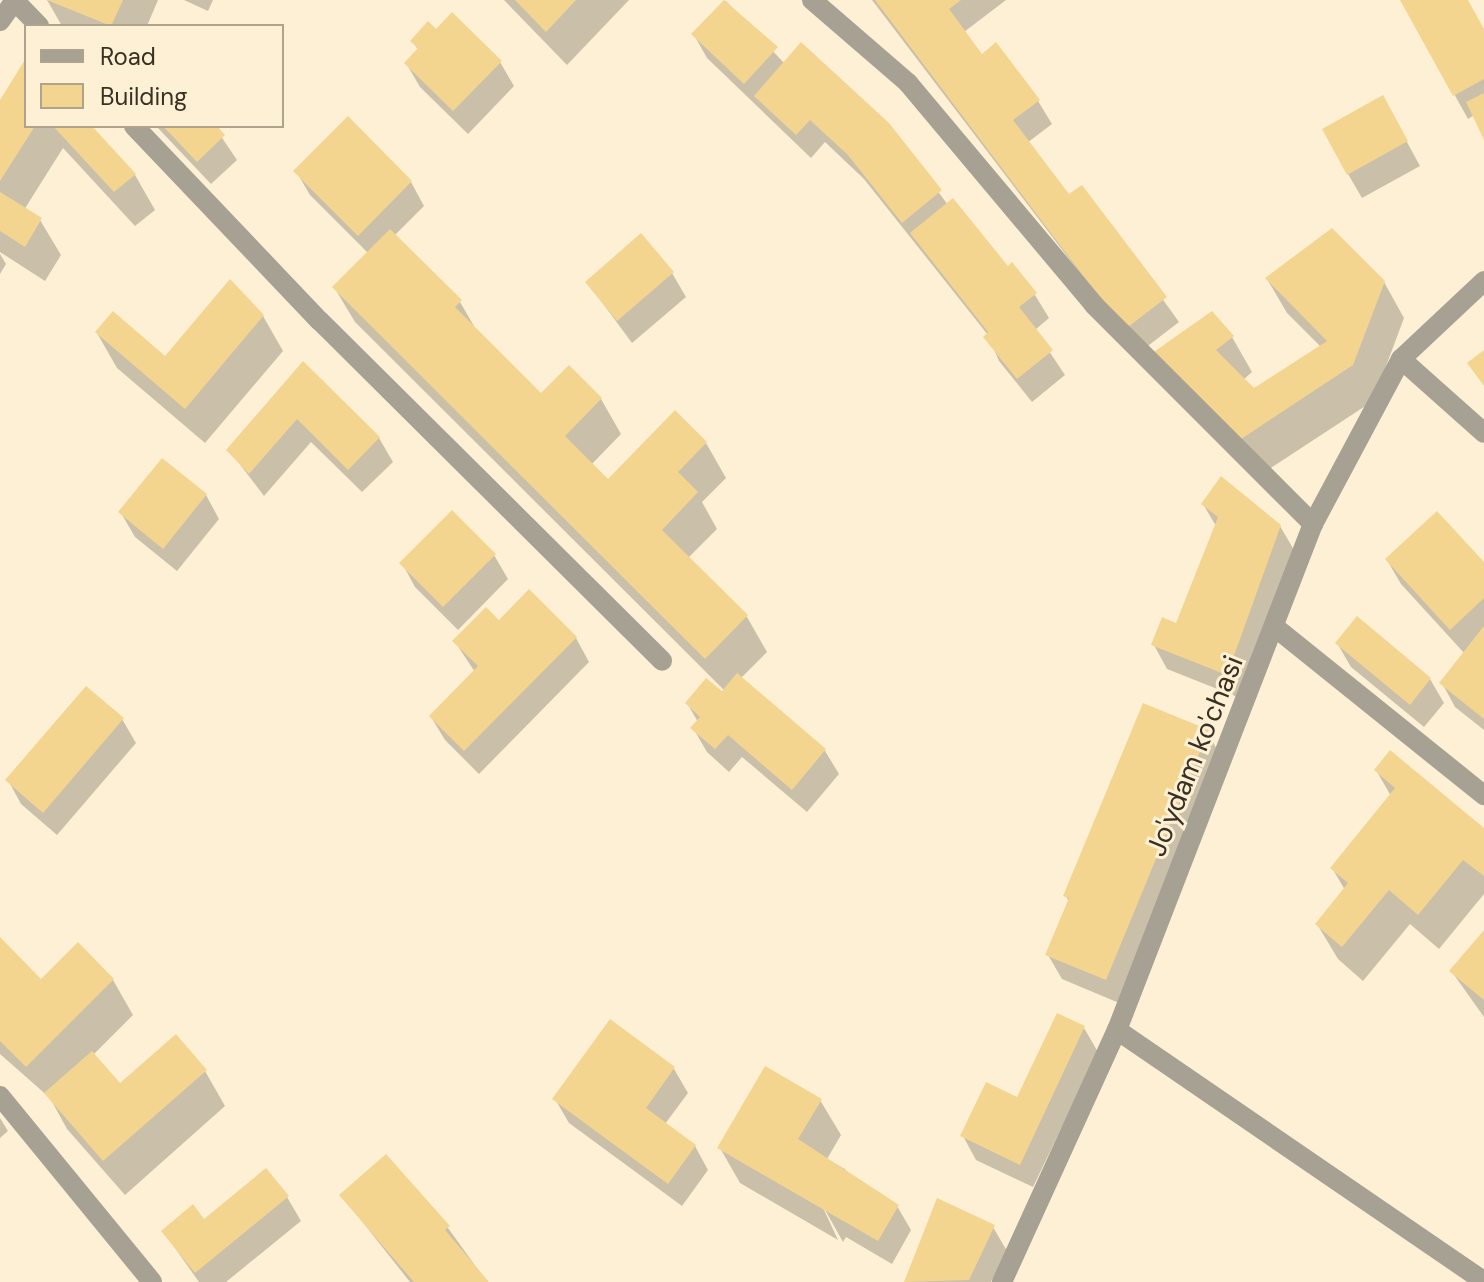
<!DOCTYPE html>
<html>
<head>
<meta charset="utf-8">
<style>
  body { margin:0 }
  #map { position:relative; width:1484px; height:1282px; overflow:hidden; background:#fdf0d5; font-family:"DM Sans",sans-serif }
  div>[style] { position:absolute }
  .shadow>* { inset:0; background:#0003 }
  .building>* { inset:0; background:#f3d590 }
  .minor>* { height:20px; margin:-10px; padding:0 10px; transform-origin:10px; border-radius:10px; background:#a7a193 }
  span { translate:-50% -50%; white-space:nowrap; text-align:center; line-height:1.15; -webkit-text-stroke:6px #fdf0d5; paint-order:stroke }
  .street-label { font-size:28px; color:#373124 }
  .legend { position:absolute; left:24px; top:24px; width:260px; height:104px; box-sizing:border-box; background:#fdf0d5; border:2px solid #aea48e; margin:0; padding:10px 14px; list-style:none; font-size:24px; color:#373124 }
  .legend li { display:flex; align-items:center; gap:16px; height:40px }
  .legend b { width:40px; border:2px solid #aea48e }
</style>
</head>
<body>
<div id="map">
  <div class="shadow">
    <div style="clip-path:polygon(47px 0,158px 0,147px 26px,62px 26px)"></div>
    <div style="clip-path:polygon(184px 0,213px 0,208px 11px)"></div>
    <div style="clip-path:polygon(504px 0,629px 0,567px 65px)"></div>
    <div style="clip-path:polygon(872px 0,1006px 0,964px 32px,982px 56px,1038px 101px,1052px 124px,1027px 143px,1068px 197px,1082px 187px,1179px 322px,1140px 352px)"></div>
    <div style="clip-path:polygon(1402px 0,1466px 0,1484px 32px,1484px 135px,1474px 115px,1468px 119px)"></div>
    <div style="clip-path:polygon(726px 1px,785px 64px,888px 124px,948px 205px,1035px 295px,1049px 318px,1035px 330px,1065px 375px,1032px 402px,999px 361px,988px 335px,864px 179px,825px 142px,811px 158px,707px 58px,694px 35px)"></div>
    <div style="clip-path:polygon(436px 32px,500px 62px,514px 86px,468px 134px,420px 87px,406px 63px,418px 50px,413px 41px)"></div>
    <div style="clip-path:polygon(26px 62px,26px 126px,89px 126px,135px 175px,155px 210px,135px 226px,63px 148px,24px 210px,40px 220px,61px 255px,45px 281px,0 252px,0 104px)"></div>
    <div style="clip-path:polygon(1396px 122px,1420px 166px,1362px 198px,1348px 174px)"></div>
    <div style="clip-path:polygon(156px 126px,214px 126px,237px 160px,211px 184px)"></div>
    <div style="clip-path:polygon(296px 171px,411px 182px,424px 206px,394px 236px,460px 302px,478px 333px,541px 396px,601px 399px,621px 434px,591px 465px,608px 482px,706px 443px,726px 478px,702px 502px,717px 529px,688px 558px,747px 617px,767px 652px,741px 678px,825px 751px,839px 774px,807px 812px,742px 757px,729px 772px,707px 752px,693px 728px,698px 722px,687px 703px,725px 691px,355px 322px,334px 287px,368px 253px,310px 195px)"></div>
    <div style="clip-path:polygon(0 254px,6px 264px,0 274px)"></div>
    <div style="clip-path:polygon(672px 273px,686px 297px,632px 343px,587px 282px)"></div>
    <div style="clip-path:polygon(1267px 279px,1384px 282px,1404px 318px,1373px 401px,1257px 477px,1150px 357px,1232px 337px,1252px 372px,1243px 380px,1253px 390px,1321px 347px,1287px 313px)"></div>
    <div style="clip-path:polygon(263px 316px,283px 351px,205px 443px,117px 368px,97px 333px,165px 359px)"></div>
    <div style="clip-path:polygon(303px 364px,379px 438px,393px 462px,362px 492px,311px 442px,264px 496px,229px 450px)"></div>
    <div style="clip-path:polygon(206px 495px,219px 519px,177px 571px,135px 537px,121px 513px)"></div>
    <div style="clip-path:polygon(1203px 504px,1280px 526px,1294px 550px,1240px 698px,1167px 669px,1154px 645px,1177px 625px,1216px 526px)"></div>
    <div style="clip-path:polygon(494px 555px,508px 579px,458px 630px,415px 587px,402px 563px)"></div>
    <div style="clip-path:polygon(1387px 560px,1484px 565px,1484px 730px,1455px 707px,1442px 683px,1465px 654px,1401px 584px)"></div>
    <div style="clip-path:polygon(499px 623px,576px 638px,589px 662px,479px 774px,445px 740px,431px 717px,475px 672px,455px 642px)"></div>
    <div style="clip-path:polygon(1337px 643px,1430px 679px,1444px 703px,1424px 727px,1351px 667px)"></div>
    <div style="clip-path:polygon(122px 719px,136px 743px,57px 835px,21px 804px,8px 780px)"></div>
    <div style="clip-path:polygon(1207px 732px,1221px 756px,1119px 1003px,1062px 979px,1048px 955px,1069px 902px,1066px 896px)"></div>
    <div style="clip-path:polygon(1376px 770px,1484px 831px,1484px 894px,1439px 949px,1410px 924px,1363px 981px,1338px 959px,1317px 924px,1345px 890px,1332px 868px,1391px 796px)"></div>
    <div style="clip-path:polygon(1484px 933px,1484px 1017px,1452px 972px)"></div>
    <div style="clip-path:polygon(0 940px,41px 981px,113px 980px,133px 1015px,93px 1055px,120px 1086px,205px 1071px,225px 1106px,125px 1195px,67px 1129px,50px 1098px,0 1054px)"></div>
    <div style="clip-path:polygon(611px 1022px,674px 1069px,688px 1093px,665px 1124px,695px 1146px,708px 1170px,682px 1206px,569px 1123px,555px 1099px)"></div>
    <div style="clip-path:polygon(1084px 1028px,1098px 1052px,1033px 1187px,976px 1160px,963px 1136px,1018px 1100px)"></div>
    <div style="clip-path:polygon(820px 1100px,841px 1135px,827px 1159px,845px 1169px,851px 1180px,897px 1206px,911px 1230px,892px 1264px,846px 1237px,843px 1242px,819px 1199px,838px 1240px,740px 1183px,720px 1148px)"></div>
    <div style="clip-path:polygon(0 1118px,8px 1131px,0 1138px)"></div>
    <div style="clip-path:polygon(342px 1196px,448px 1228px,487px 1282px,410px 1282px)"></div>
    <div style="clip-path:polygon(287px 1197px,301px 1221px,226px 1282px,199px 1282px,163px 1231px)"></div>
    <div style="clip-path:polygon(938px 1200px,993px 1227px,1007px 1251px,991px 1282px,906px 1282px)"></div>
  </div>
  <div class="building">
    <div style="clip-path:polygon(47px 0,123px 0,111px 26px)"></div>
    <div style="clip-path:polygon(515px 0,576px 0,546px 32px)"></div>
    <div style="clip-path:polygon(724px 0,778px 47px,744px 84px,691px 34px)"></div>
    <div style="clip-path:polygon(875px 0,961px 0,949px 9px,982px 54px,996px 42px,1040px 100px,1013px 120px,1069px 194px,1082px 185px,1167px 297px,1124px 330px)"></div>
    <div style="clip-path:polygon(1400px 0,1468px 0,1484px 29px,1484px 79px,1453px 96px)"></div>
    <div style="clip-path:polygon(452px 12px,502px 61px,453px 111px,404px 63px,418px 48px,410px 41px,428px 21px,436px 29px)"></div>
    <div style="clip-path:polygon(801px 42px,889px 123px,942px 190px,902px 223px,848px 155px,810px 120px,796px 135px,754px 96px)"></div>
    <div style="clip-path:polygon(26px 58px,26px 126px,35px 126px,0 181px,0 100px)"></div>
    <div style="clip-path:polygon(1484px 93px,1484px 140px,1466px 102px)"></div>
    <div style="clip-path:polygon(1383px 95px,1408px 141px,1347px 175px,1322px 129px)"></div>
    <div style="clip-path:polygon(348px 116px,412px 181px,358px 236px,293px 171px)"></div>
    <div style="clip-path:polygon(53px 126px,92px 126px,136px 174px,114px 192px)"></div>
    <div style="clip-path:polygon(163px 126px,217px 126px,225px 135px,197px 162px)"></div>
    <div style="clip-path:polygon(0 192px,42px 218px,25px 247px,0 231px)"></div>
    <div style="clip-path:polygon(953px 198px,1008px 266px,1012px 262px,1037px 293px,1019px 307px,1053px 350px,1017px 379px,983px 337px,988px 332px,910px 233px)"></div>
    <div style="clip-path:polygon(1332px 228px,1385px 281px,1353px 365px,1235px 443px,1148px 356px,1212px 311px,1234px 336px,1216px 350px,1254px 388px,1327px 341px,1265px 278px)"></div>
    <div style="clip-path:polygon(390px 229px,462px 300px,455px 307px,541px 393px,569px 365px,602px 398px,565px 436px,608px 479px,675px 410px,707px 442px,678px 472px,698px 492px,662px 530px,748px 615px,705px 659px,332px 287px)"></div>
    <div style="clip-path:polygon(641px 233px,674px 272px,617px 321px,585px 282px)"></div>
    <div style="clip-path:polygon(230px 279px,264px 315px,185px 409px,95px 332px,113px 311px,165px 356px)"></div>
    <div style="clip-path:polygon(1484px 350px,1484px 386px,1467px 363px)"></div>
    <div style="clip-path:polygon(303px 361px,380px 437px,348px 470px,297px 419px,249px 474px,226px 450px)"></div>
    <div style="clip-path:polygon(162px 458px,207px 494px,163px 549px,118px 512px)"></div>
    <div style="clip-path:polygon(1221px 476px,1281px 525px,1227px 675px,1151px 645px,1162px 617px,1176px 623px,1218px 517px,1201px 504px)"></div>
    <div style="clip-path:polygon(452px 510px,496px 554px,443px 607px,399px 563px)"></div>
    <div style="clip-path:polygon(1437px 511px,1484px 562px,1484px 598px,1450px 630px,1385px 559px)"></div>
    <div style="clip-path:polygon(529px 589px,577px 637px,464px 751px,429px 716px,478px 666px,452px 641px,486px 607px,499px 620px)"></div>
    <div style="clip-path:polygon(1357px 616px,1431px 678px,1410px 705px,1335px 643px)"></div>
    <div style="clip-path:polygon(1484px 626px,1484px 719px,1439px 683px)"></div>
    <div style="clip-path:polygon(737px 673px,826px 749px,792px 790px,728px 735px,715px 749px,690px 728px,700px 717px,685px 703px,706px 678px,722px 691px)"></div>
    <div style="clip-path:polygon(86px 686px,124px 718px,43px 813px,5px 780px)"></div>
    <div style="clip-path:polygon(1143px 703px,1209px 730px,1106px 980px,1045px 955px,1069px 898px,1063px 896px)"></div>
    <div style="clip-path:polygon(1390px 750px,1484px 828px,1484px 876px,1463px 860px,1418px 915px,1389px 890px,1342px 947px,1315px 924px,1348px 883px,1330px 868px,1395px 788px,1374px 770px)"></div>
    <div style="clip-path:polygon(1484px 930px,1484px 1000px,1449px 971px)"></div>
    <div style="clip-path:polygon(0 937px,41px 979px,78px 942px,114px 979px,26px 1067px,0 1041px)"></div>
    <div style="clip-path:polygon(1057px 1013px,1085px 1026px,1020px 1165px,960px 1136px,986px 1082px,1017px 1097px)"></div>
    <div style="clip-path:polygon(610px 1019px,675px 1067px,646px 1108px,696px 1145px,668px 1184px,552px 1099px)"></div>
    <div style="clip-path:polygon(176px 1034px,207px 1070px,103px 1161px,44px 1093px,92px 1051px,120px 1083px)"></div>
    <div style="clip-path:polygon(765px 1066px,822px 1099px,798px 1139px,899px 1205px,878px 1241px,717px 1148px)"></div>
    <div style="clip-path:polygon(386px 1154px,450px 1226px,445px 1230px,489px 1282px,414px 1282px,339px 1195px)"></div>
    <div style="clip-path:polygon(266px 1168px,289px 1196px,195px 1273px,161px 1231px,193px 1204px,204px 1219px)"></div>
    <div style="clip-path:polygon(937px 1198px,995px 1225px,969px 1280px,904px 1282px)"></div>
  </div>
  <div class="minor">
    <div style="left:812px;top:0;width:127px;rotate:40.8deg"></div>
    <div style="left:908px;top:83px;width:290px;rotate:50deg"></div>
    <div style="left:1094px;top:305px;width:310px;rotate:45deg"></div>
    <div style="left:15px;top:1px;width:35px;rotate:46deg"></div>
    <div style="left:0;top:21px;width:26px;rotate:-54deg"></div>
    <div style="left:134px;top:126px;width:269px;rotate:46.4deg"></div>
    <div style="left:320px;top:321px;width:482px;rotate:44.8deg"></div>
    <div style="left:1401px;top:359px;width:111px;rotate:41.7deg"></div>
    <div style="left:1276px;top:628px;width:267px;rotate:38.8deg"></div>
    <div style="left:1117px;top:1030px;width:445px;rotate:34.4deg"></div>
    <div style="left:0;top:1096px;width:240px;rotate:50.7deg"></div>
    <div style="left:1002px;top:1282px;width:277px;rotate:-65.5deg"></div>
    <div style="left:1117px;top:1030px;width:543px;rotate:-68.83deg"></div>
    <div style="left:1313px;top:524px;width:187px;rotate:-61.9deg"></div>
    <div style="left:1401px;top:359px;width:114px;rotate:-43.2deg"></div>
  </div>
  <div class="street-label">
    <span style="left:1195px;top:756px;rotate:-68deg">Jo'ydam ko'chasi</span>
  </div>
  <ul class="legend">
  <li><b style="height:10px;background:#a7a193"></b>Road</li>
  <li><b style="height:22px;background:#f3d590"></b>Building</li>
  </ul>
</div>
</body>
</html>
